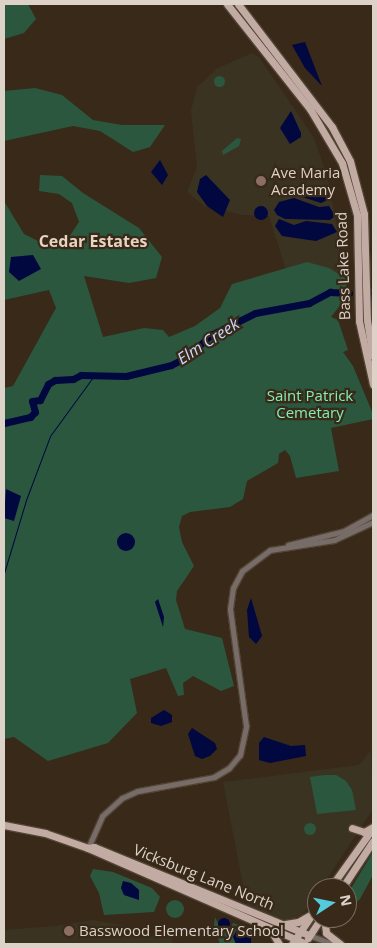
<!DOCTYPE html>
<html>
<head>
<meta charset="utf-8">
<style>
  body { margin:0 }
  #map { position:relative; width:377px; height:948px; overflow:hidden; background:#382919; font-family:"Open Sans",sans-serif }
  div>[style] { position:absolute }
  .education>* { inset:0; background:#3b3322 }
  .green>* { inset:0; background:#2b573f }
  .round { border-radius:50% }
  .water>* { inset:0; background:#01073f }
  .stream>* { height:1px; margin:-0.5px; padding:0 0.5px; transform-origin:0.5px; border-radius:0.5px; background:#01073f }
  .river>* { height:7px; margin:-3.5px; padding:0 3.5px; transform-origin:3.5px; border-radius:3.5px; background:#01073f }
  .roads { filter:drop-shadow(1px 0 #524435) drop-shadow(-1px 0 #524435) drop-shadow(0 1px #524435) drop-shadow(0 -1px #524435) }
  .minor>* { height:5px; margin:-2.5px; padding:0 2.5px; transform-origin:2.5px; border-radius:2.5px; background:#776c68 }
  .major>* { height:7px; margin:-3.5px; padding:0 3.5px; transform-origin:3.5px; border-radius:3.5px; background:#c2aba2 }
  .dots>* { width:14px; height:14px; translate:-50% -50%; box-sizing:border-box; border:2px solid #382919; border-radius:50% }
  span { translate:-50% -50%; white-space:nowrap; text-align:center; line-height:1.15; -webkit-text-stroke:4.5px #382919; paint-order:stroke }
  .poi-label { font-size:15px; color:#dcd2c8 }
  .left { translate:0 -50%; text-align:left }
  .street-label { font-size:15px; color:#dcd2c8 }
  .park-label { font-size:15px; color:#80efb3 }
  .neighbourhood-label { font-size:16px; color:#e7d3bf; font-weight:700 }
  .water-label { font-size:16px; color:#c9dafe; font-style:italic }
  .frame { position:absolute; inset:0; border:5px solid #dcd2c8; pointer-events:none }
  .north { position:absolute; left:307px; top:878px; width:50px; height:50px; box-sizing:border-box; background:#382919; border:1px solid #7a6d5f; border-radius:50%; rotate:79deg; font-size:14px; font-weight:700; line-height:20px; text-align:center; color:#dcd2c8 }
  .north::after { content:''; display:block; margin:auto; width:18px; height:22px; background:#54cadd; clip-path:polygon(50% 0,100% 100%,50% 72%,0 100%) }
</style>
</head>
<body>
<div id="map">
  <div class="education">
    <div style="clip-path:polygon(252px 53px,259px 57px,314px 138px,328px 179px,338px 233px,342px 289px,287px 273px,269px 216px,242px 215px,204px 206px,187px 192px,197px 167px,191px 111px,197px 87px,218px 68px)"></div>
    <div style="clip-path:polygon(371px 750px,373px 809px,321px 888px,317px 888px,317px 893px,304px 913px,288px 922px,247px 905px,223px 782px,359px 765px)"></div>
    <div style="clip-path:polygon(93px 920px,133px 927px,138px 938px,171px 933px,173px 944px,4px 944px,4px 930px,55px 926px)"></div>
  </div>
  <div class="green">
    <div style="clip-path:polygon(4px 4px,28px 4px,36px 19px,24px 33px,4px 39px)"></div>
    <div class="round" style="left:213.5px;top:75.5px;width:11px;height:11px"></div>
    <div style="clip-path:polygon(35px 88px,62px 95px,93px 120px,122px 125px,165px 125px,150px 147px,133px 152px,100px 131px,73px 126px,4px 141px,4px 91px)"></div>
    <div style="clip-path:polygon(237px 138px,241px 139px,239px 146px,223px 155px,222px 151px)"></div>
    <div style="clip-path:polygon(40px 175px,62px 176px,83px 193px,139px 228px,162px 257px,156px 278px,129px 283px,84px 276px,103px 337px,144px 328px,163px 330px,169px 337px,195px 326px,220px 308px,232px 284px,307px 262px,329px 268px,345px 278px,348px 295px,331px 317px,338px 320px,348px 350px,343px 352px,353px 366px,373px 414px,373px 419px,331px 428px,339px 471px,296px 478px,290px 456px,285px 450px,279px 454px,278px 463px,247px 481px,243px 499px,230px 507px,190px 512px,182px 516px,179px 527px,182px 542px,194px 566px,177px 591px,176px 600px,185px 629px,222px 638px,234px 686px,221px 691px,193px 676px,183px 683px,184px 695px,178px 696px,166px 668px,130px 679px,137px 713px,108px 743px,48px 761px,14px 737px,4px 739px,4px 388px,13px 386px,56px 308px,49px 290px,4px 300px,4px 201px,24px 234px,46px 245px,69px 237px,79px 222px,72px 203px,59px 194px,39px 191px)"></div>
    <div style="clip-path:polygon(324px 775px,336px 775px,346px 781px,352px 790px,356px 810px,317px 814px,310px 777px)"></div>
    <div class="round" style="left:304px;top:823px;width:12px;height:12px"></div>
    <div style="clip-path:polygon(373px 852px,373px 875px,360px 899px,347px 911px,347px 895px)"></div>
    <div style="clip-path:polygon(93px 869px,113px 872px,152px 888px,160px 897px,154px 912px,104px 915px,99px 893px,90px 876px)"></div>
    <div class="round" style="left:166px;top:900px;width:18px;height:18px"></div>
    <div style="clip-path:polygon(215px 917px,219px 926px,231px 927px,233px 923px,253px 930px,253px 936px,239px 931px,236px 944px,220px 944px,214px 926px)"></div>
  </div>
  <div class="water">
    <div style="clip-path:polygon(305px 42px,322px 86px,305px 68px,292px 45px)"></div>
    <div style="clip-path:polygon(291px 111px,301px 133px,301px 137px,290px 144px,280px 128px)"></div>
    <div style="clip-path:polygon(160px 160px,168px 175px,162px 185px,151px 172px)"></div>
    <div style="clip-path:polygon(206px 175px,230px 200px,223px 217px,207px 206px,197px 192px,200px 179px)"></div>
    <div style="clip-path:polygon(301px 184px,329px 194px,330px 199px,321px 203px,287px 192px)"></div>
    <div style="clip-path:polygon(294px 198px,319px 207px,329px 206px,335px 216px,330px 220px,285px 219px,277px 215px,274px 210px,279px 202px)"></div>
    <div class="round" style="left:254px;top:206px;width:14px;height:14px"></div>
    <div style="clip-path:polygon(279px 219px,294px 225px,306px 221px,332px 224px,337px 232px,316px 241px,282px 236px,275px 226px)"></div>
    <div style="clip-path:polygon(33px 255px,41px 269px,19px 281px,9px 272px,11px 257px)"></div>
    <div style="clip-path:polygon(6px 489px,21px 496px,14px 521px,4px 518px)"></div>
    <div class="round" style="left:117px;top:533px;width:18px;height:18px"></div>
    <div style="clip-path:polygon(251px 598px,262px 636px,256px 644px,249px 637px,247px 610px)"></div>
    <div style="clip-path:polygon(158px 599px,164px 617px,163px 627px,155px 602px)"></div>
    <div style="clip-path:polygon(164px 710px,172px 715px,172px 722px,161px 726px,151px 723px,151px 718px)"></div>
    <div style="clip-path:polygon(192px 728px,215px 743px,217px 749px,210px 756px,202px 759px,195px 756px,188px 734px)"></div>
    <div style="clip-path:polygon(264px 737px,291px 746px,305px 745px,306px 756px,270px 763px,259px 760px,259px 743px)"></div>
    <div style="clip-path:polygon(123px 881px,131px 883px,139px 890px,139px 900px,124px 895px,121px 888px)"></div>
    <div class="round" style="left:218px;top:918px;width:12px;height:12px"></div>
    <div style="clip-path:polygon(236px 931px,251px 938px,251px 944px,236px 944px,233px 937px)"></div>
  </div>
  <div class="stream">
    <div style="left:4px;top:573px;width:76px;rotate:-73.2deg"></div>
    <div style="left:26px;top:500px;width:68px;rotate:-69.4deg"></div>
    <div style="left:50px;top:436px;width:73px;rotate:-53.9deg"></div>
  </div>
  <div class="river">
    <div style="left:372px;top:296px;width:1px;rotate:-45deg"></div>
    <div style="left:4px;top:423px;width:27px;rotate:-13deg"></div>
    <div style="left:30px;top:417px;width:7px;rotate:-45deg"></div>
    <div style="left:35px;top:412px;width:11px;rotate:-105deg"></div>
    <div style="left:32px;top:401px;width:8px;rotate:-7deg"></div>
    <div style="left:40px;top:400px;width:18px;rotate:-63deg"></div>
    <div style="left:48px;top:384px;width:8px;rotate:-30deg"></div>
    <div style="left:55px;top:380px;width:18px;rotate:-3deg"></div>
    <div style="left:73px;top:379px;width:9px;rotate:-27deg"></div>
    <div style="left:81px;top:375px;width:45px;rotate:1.3deg"></div>
    <div style="left:126px;top:376px;width:46px;rotate:-13.7deg"></div>
    <div style="left:171px;top:365px;width:18px;rotate:-27deg"></div>
    <div style="left:187px;top:357px;width:33px;rotate:-43deg"></div>
    <div style="left:211px;top:335px;width:49px;rotate:-26.6deg"></div>
    <div style="left:255px;top:313px;width:55px;rotate:-10.5deg"></div>
    <div style="left:309px;top:303px;width:24px;rotate:-28deg"></div>
    <div style="left:330px;top:292px;width:19px;rotate:3deg"></div>
  </div>
  <div class="roads">
    <div class="minor">
      <div style="left:288px;top:545px;width:58px;rotate:-14deg"></div>
      <div style="left:344px;top:531px;width:33px;rotate:-29deg"></div>
      <div style="left:88px;top:848px;width:35px;rotate:-66deg"></div>
      <div style="left:102px;top:816px;width:27px;rotate:-42deg"></div>
      <div style="left:122px;top:798px;width:17px;rotate:-24deg"></div>
      <div style="left:138px;top:791px;width:77px;rotate:-10.4deg"></div>
      <div style="left:214px;top:777px;width:17px;rotate:-31deg"></div>
      <div style="left:229px;top:768px;width:17px;rotate:-50deg"></div>
      <div style="left:240px;top:755px;width:30px;rotate:-78deg"></div>
      <div style="left:246px;top:726px;width:118px;rotate:-97.8deg"></div>
      <div style="left:230px;top:609px;width:21px;rotate:-82deg"></div>
      <div style="left:233px;top:588px;width:19px;rotate:-62deg"></div>
      <div style="left:242px;top:571px;width:35px;rotate:-37deg"></div>
      <div style="left:270px;top:550px;width:65px;rotate:-8.9deg"></div>
      <div style="left:334px;top:540px;width:43px;rotate:-24.8deg"></div>
      <div style="left:309px;top:935px;width:26px;rotate:21deg"></div>
    </div>
    <div class="major">
      <div style="left:227px;top:4px;width:134px;rotate:51.7deg"></div>
      <div style="left:310px;top:109px;width:63px;rotate:59.3deg"></div>
      <div style="left:342px;top:163px;width:54px;rotate:73.9deg"></div>
      <div style="left:357px;top:215px;width:106px;rotate:88.9deg"></div>
      <div style="left:359px;top:321px;width:65px;rotate:77.5deg"></div>
      <div style="left:238px;top:4px;width:155px;rotate:52.6deg"></div>
      <div style="left:332px;top:127px;width:38px;rotate:62deg"></div>
      <div style="left:350px;top:161px;width:55px;rotate:75.2deg"></div>
      <div style="left:364px;top:214px;width:106px;rotate:88.4deg"></div>
      <div style="left:367px;top:320px;width:36px;rotate:81deg"></div>
      <div style="left:4px;top:825px;width:42px;rotate:11deg"></div>
      <div style="left:45px;top:833px;width:46px;rotate:19.2deg"></div>
      <div style="left:88px;top:848px;width:236px;rotate:23.7deg"></div>
      <div style="left:352px;top:828px;width:13px;rotate:18deg"></div>
      <div style="left:364px;top:832px;width:10px;rotate:-29deg"></div>
      <div style="left:88px;top:848px;width:6px;rotate:-9deg"></div>
      <div style="left:94px;top:847px;width:232px;rotate:22.3deg"></div>
      <div style="left:330px;top:888px;width:74px;rotate:-54.4deg"></div>
      <div style="left:342px;top:888px;width:56px;rotate:-56.6deg"></div>
      <div style="left:324px;top:918px;width:15px;rotate:82deg"></div>
      <div style="left:326px;top:933px;width:18px;rotate:38deg"></div>
      <div style="left:285px;top:924px;width:13px;rotate:-9deg"></div>
      <div style="left:298px;top:922px;width:14px;rotate:-30deg"></div>
      <div style="left:270px;top:929px;width:17px;rotate:59deg"></div>
      <div style="left:308px;top:938px;width:24px;rotate:-57deg"></div>
      <div style="left:292px;top:944px;width:45px;rotate:-56deg"></div>
    </div>
  </div>
  <div class="dots">
    <div style="left:261px;top:181px;background:#8d6e63"></div>
    <div style="left:69px;top:931px;background:#8d6e63"></div>
  </div>
  <div class="poi-label">
    <span class="left" style="left:271px;top:181px">Ave Maria<br>Academy</span>
    <span class="left" style="left:79px;top:931px">Basswood Elementary School</span>
  </div>
  <div class="street-label">
    <span style="left:343px;top:266px;rotate:-92deg">Bass Lake Road</span>
    <span style="left:204px;top:877px;rotate:22deg">Vicksburg Lane North</span>
  </div>
  <div class="park-label">
    <span style="left:310px;top:404px">Saint Patrick<br>Cemetary</span>
  </div>
  <div class="neighbourhood-label">
    <span style="left:93px;top:241px">Cedar Estates</span>
  </div>
  <div class="water-label">
    <span style="left:208px;top:341px;rotate:-33deg">Elm Creek</span>
  </div>
  <div class="frame"></div>
  <div class="north">N</div>
</div>
</body>
</html>
